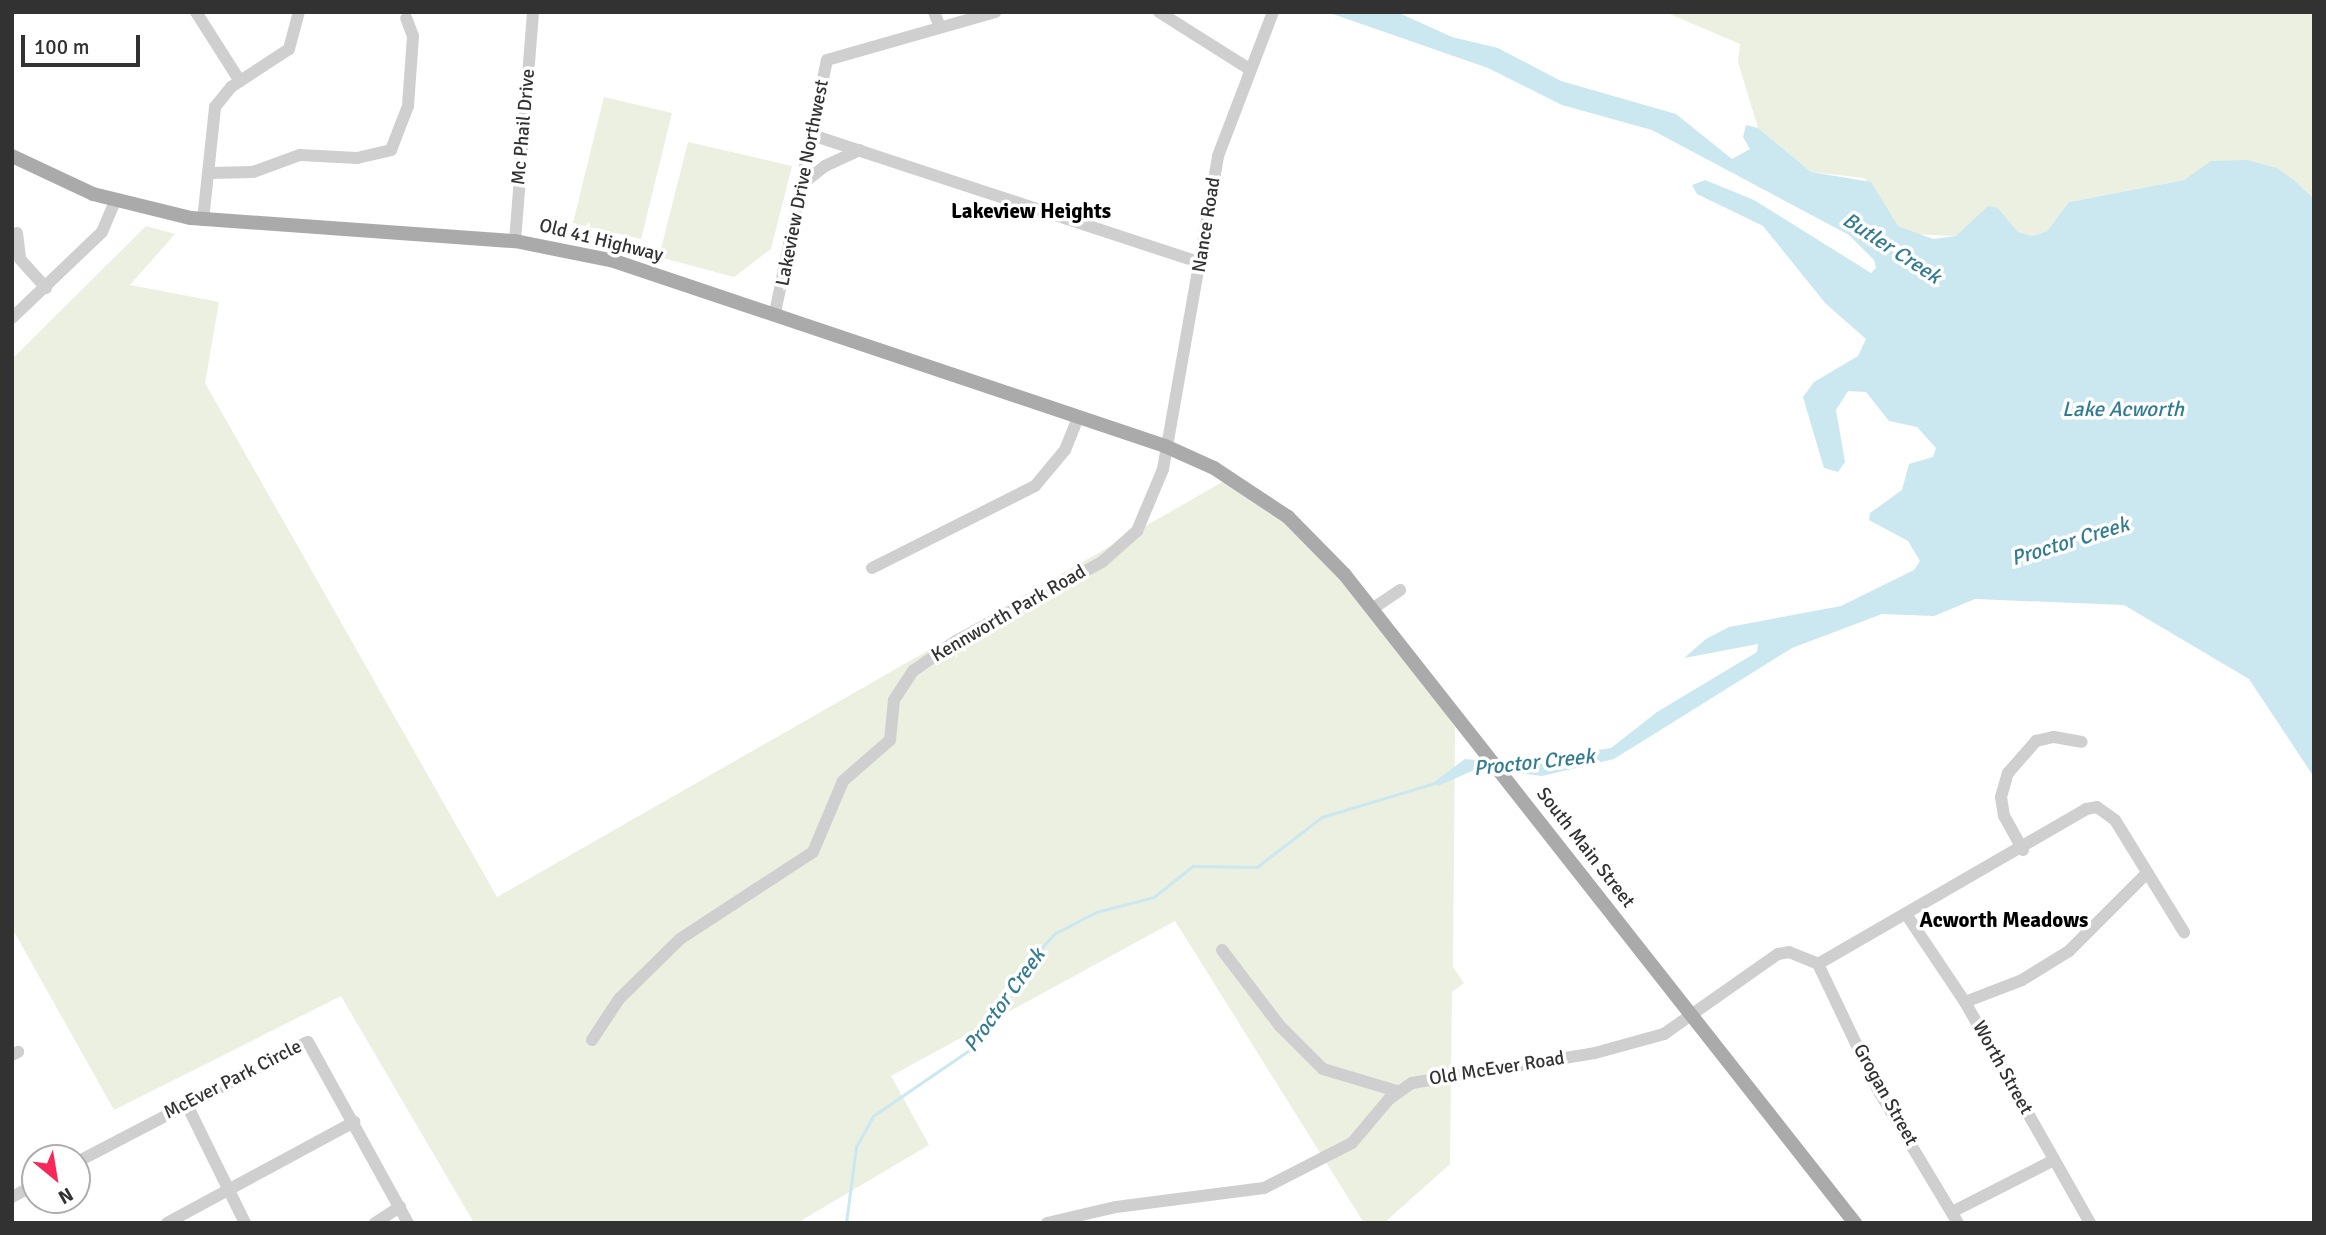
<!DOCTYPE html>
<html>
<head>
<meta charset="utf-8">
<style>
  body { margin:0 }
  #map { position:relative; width:2326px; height:1235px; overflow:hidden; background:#fff; font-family:Signika,sans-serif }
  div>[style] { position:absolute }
  .green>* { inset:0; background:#ebf0e0 }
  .water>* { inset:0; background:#cbe8f1 }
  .stream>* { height:2.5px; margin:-1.25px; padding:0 1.25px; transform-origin:1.25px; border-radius:1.25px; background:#cbe8f1 }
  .minor>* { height:12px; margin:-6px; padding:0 6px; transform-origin:6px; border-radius:6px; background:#cfcfcf }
  .major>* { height:14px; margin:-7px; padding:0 7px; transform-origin:7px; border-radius:7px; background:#aaa }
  span { translate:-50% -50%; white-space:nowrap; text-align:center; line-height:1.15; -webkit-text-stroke:7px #fff; paint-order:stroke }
  .street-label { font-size:19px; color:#323232 }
  .neighbourhood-label { font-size:21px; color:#000; font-weight:700 }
  .water-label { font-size:21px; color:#327c91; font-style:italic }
  .frame { position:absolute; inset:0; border:14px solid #323232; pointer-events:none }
  .north { position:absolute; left:21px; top:1144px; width:70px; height:70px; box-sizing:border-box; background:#fff; border:2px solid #adadad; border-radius:50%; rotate:150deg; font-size:19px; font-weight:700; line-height:28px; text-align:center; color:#323232 }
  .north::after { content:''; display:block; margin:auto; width:24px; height:32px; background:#f72759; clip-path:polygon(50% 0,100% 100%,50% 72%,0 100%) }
  .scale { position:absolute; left:21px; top:35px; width:119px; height:32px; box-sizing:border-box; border:4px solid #323232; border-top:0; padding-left:9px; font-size:21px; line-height:24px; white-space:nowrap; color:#323232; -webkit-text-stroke:5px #fff; paint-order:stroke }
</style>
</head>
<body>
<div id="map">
  <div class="green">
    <div style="clip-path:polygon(1665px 12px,2314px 12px,2314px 199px,2295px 181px,2202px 170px,2184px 180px,2069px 202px,2047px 231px,2033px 236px,2018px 232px,1998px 208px,1956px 236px,1913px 234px,1898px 226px,1864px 178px,1811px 172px,1758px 128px,1738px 62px,1740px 44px)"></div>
    <div style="clip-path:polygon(604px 97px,672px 113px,641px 239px,573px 223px)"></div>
    <div style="clip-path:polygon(688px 142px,792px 166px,771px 249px,734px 277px,659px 257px)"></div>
    <div style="clip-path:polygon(146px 226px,175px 234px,130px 285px,219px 302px,205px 383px,497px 897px,1226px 480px,1290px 516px,1386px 626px,1455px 727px,1453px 967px,1464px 983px,1452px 992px,1450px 1164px,1384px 1223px,1364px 1223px,1175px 921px,891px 1076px,929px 1145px,797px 1223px,474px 1223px,341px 996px,114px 1110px,12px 928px,12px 359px)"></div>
  </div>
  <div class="water">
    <div style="clip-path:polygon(1327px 12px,1397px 12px,1452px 37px,1498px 48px,1561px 81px,1676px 114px,1732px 159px,1750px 149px,1743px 137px,1746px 125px,1758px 128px,1811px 172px,1871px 182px,1898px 226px,1933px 239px,1956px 236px,1988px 206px,1998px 208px,2018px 232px,2033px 236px,2047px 231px,2069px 202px,2184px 180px,2211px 161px,2247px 160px,2277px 168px,2295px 181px,2314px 199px,2314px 777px,2249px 679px,2124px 605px,1975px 599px,1934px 616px,1882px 614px,1792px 648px,1614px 759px,1542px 776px,1479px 768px,1438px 786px,1434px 782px,1465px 759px,1510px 763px,1611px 748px,1657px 712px,1757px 652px,1758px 644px,1684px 658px,1706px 639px,1729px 627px,1841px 606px,1914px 570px,1920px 561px,1908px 541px,1869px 520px,1870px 513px,1902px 490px,1909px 464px,1933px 457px,1936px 448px,1917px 427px,1889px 421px,1866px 392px,1848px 391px,1836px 410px,1845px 462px,1838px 472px,1824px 468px,1803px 397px,1814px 382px,1858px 356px,1866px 339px,1826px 304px,1763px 226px,1697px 194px,1692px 185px,1705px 180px,1754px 200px,1871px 273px,1876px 268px,1874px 260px,1849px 235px,1652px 130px,1562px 105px,1488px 68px)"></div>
  </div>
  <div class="stream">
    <div style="left:846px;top:1223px;width:77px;rotate:-82.5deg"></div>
    <div style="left:856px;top:1147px;width:35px;rotate:-61deg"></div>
    <div style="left:873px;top:1116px;width:119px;rotate:-34.4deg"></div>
    <div style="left:971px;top:1049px;width:72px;rotate:-59.9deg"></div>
    <div style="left:1007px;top:987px;width:71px;rotate:-48.4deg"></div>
    <div style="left:1054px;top:934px;width:47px;rotate:-27.6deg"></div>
    <div style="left:1096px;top:912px;width:60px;rotate:-14.5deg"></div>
    <div style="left:1154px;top:897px;width:50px;rotate:-38.5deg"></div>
    <div style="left:1193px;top:866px;width:64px;rotate:0.9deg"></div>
    <div style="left:1257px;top:867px;width:82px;rotate:-37.6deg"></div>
    <div style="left:1322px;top:817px;width:118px;rotate:-16.7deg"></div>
  </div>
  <div class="minor">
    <div style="left:196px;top:12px;width:82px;rotate:57.5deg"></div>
    <div style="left:934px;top:12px;width:16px;rotate:68deg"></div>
    <div style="left:1159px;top:12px;width:107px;rotate:32.3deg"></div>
    <div style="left:812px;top:135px;width:410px;rotate:18.2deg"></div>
    <div style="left:210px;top:173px;width:43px;rotate:-1.3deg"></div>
    <div style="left:253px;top:172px;width:50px;rotate:-19.9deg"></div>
    <div style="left:300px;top:155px;width:57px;rotate:3deg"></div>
    <div style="left:357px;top:158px;width:35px;rotate:-13deg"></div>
    <div style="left:391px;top:150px;width:47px;rotate:-68.9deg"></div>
    <div style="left:408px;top:106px;width:70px;rotate:-85.9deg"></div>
    <div style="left:413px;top:36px;width:19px;rotate:-111deg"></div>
    <div style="left:802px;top:184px;width:29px;rotate:-38deg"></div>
    <div style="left:825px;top:166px;width:38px;rotate:-25deg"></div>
    <div style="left:203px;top:220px;width:114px;rotate:-83.9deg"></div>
    <div style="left:215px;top:107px;width:26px;rotate:-51deg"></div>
    <div style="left:231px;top:87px;width:69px;rotate:-33.2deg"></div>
    <div style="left:289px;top:49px;width:38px;rotate:-75deg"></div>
    <div style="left:17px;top:233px;width:26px;rotate:83deg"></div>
    <div style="left:20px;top:259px;width:39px;rotate:48deg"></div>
    <div style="left:515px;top:241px;width:230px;rotate:-85.5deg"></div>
    <div style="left:775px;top:313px;width:258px;rotate:-78.4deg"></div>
    <div style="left:827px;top:60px;width:175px;rotate:-15.9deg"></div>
    <div style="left:12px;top:318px;width:124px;rotate:-43.7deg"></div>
    <div style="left:102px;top:232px;width:34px;rotate:-67deg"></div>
    <div style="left:872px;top:568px;width:182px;rotate:-26.7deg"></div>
    <div style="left:1035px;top:486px;width:47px;rotate:-50.2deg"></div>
    <div style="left:1065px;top:450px;width:35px;rotate:-68deg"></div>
    <div style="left:1372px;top:609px;width:34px;rotate:-34deg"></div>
    <div style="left:2023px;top:850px;width:39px;rotate:-119deg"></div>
    <div style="left:2004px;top:816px;width:19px;rotate:-99deg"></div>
    <div style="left:2001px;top:797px;width:25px;rotate:-74deg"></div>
    <div style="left:2008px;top:773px;width:43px;rotate:-48.8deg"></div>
    <div style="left:2036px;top:741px;width:18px;rotate:-13deg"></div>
    <div style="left:2054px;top:737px;width:28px;rotate:10deg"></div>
    <div style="left:1908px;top:917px;width:102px;rotate:56.2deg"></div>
    <div style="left:1965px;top:1002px;width:254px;rotate:60.5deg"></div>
    <div style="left:1222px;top:950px;width:96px;rotate:52.7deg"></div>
    <div style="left:1280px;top:1026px;width:61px;rotate:45deg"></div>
    <div style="left:1323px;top:1069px;width:77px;rotate:16.6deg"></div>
    <div style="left:1818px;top:964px;width:140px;rotate:64.5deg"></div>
    <div style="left:1878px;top:1090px;width:155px;rotate:59deg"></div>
    <div style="left:1965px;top:1002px;width:61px;rotate:-21.1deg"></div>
    <div style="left:2022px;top:980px;width:55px;rotate:-31.7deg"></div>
    <div style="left:2069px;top:951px;width:110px;rotate:-45deg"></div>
    <div style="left:592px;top:1040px;width:49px;rotate:-56.6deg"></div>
    <div style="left:619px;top:999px;width:86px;rotate:-44.5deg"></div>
    <div style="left:680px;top:939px;width:159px;rotate:-33.2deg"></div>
    <div style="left:813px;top:852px;width:77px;rotate:-67.1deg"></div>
    <div style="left:843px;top:781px;width:62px;rotate:-41.1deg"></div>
    <div style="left:890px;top:740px;width:40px;rotate:-84.3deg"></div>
    <div style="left:894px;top:700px;width:35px;rotate:-57deg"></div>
    <div style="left:913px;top:671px;width:52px;rotate:-34.9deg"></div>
    <div style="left:956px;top:641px;width:166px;rotate:-28.4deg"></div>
    <div style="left:1102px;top:562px;width:47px;rotate:-41.5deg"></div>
    <div style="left:1137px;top:531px;width:67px;rotate:-67.2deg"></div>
    <div style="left:1163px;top:469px;width:318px;rotate:-80deg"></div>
    <div style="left:1218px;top:156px;width:154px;rotate:-69.1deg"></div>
    <div style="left:12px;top:1055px;width:7px;rotate:-27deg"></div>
    <div style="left:186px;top:1103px;width:134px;rotate:63.8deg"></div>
    <div style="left:77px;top:1162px;width:260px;rotate:-27.5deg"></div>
    <div style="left:308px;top:1042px;width:207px;rotate:61.1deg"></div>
    <div style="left:12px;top:1197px;width:26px;rotate:-28deg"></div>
    <div style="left:1952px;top:1212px;width:114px;rotate:-27deg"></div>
    <div style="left:167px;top:1223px;width:213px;rotate:-28.4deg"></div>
    <div style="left:375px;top:1223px;width:30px;rotate:-33deg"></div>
    <div style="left:1047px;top:1223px;width:71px;rotate:-13.1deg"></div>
    <div style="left:1116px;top:1207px;width:149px;rotate:-7.3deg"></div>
    <div style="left:1264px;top:1188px;width:99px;rotate:-27.1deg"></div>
    <div style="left:1352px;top:1143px;width:57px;rotate:-49.9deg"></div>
    <div style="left:1389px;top:1099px;width:28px;rotate:-35deg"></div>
    <div style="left:1412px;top:1083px;width:185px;rotate:-9.3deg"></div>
    <div style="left:1595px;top:1053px;width:72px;rotate:-15.4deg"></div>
    <div style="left:1664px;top:1034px;width:139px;rotate:-35.1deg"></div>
    <div style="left:1778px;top:954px;width:11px;rotate:-10deg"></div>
    <div style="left:1789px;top:952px;width:31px;rotate:22deg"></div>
    <div style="left:1818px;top:964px;width:310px;rotate:-30deg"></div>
    <div style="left:2086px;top:809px;width:11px;rotate:-10deg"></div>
    <div style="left:2097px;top:807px;width:22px;rotate:36deg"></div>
    <div style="left:2115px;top:820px;width:132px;rotate:58.4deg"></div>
  </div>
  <div class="major">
    <div style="left:12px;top:156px;width:89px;rotate:25.1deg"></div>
    <div style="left:93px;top:194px;width:101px;rotate:13.8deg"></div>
    <div style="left:191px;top:218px;width:325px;rotate:4.1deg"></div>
    <div style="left:515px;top:241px;width:101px;rotate:11.4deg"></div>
    <div style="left:614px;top:261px;width:581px;rotate:18.56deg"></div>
    <div style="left:1165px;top:446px;width:54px;rotate:24.2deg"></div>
    <div style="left:1214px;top:468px;width:89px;rotate:33.5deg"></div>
    <div style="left:1288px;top:517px;width:81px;rotate:45.5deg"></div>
    <div style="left:1345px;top:575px;width:825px;rotate:51.8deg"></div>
  </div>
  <div class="street-label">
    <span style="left:524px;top:127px;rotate:-85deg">Mc Phail Drive</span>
    <span style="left:803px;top:183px;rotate:-79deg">Lakeview Drive Northwest</span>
    <span style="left:1207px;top:225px;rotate:-81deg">Nance Road</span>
    <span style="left:601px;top:241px;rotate:14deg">Old 41 Highway</span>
    <span style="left:1009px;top:614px;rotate:-30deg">Kennworth Park Road</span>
    <span style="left:1585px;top:848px;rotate:52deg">South Main Street</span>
    <span style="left:2002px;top:1068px;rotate:61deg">Worth Street</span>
    <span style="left:1497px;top:1069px;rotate:-9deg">Old McEver Road</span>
    <span style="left:233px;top:1080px;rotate:-27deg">McEver Park Circle</span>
    <span style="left:1885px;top:1095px;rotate:61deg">Grogan Street</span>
  </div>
  <div class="neighbourhood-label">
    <span style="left:1031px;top:211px">Lakeview Heights</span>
    <span style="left:2004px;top:920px">Acworth Meadows</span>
  </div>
  <div class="water-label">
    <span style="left:1892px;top:248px;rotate:33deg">Butler Creek</span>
    <span style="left:2123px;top:409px">Lake Acworth</span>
    <span style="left:2070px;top:541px;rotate:-17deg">Proctor Creek</span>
    <span style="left:1534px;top:762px;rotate:-6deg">Proctor Creek</span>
    <span style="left:1004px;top:1000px;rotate:-54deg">Proctor Creek</span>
  </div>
  <div class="frame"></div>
  <div class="north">N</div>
  <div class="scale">100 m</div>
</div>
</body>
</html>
